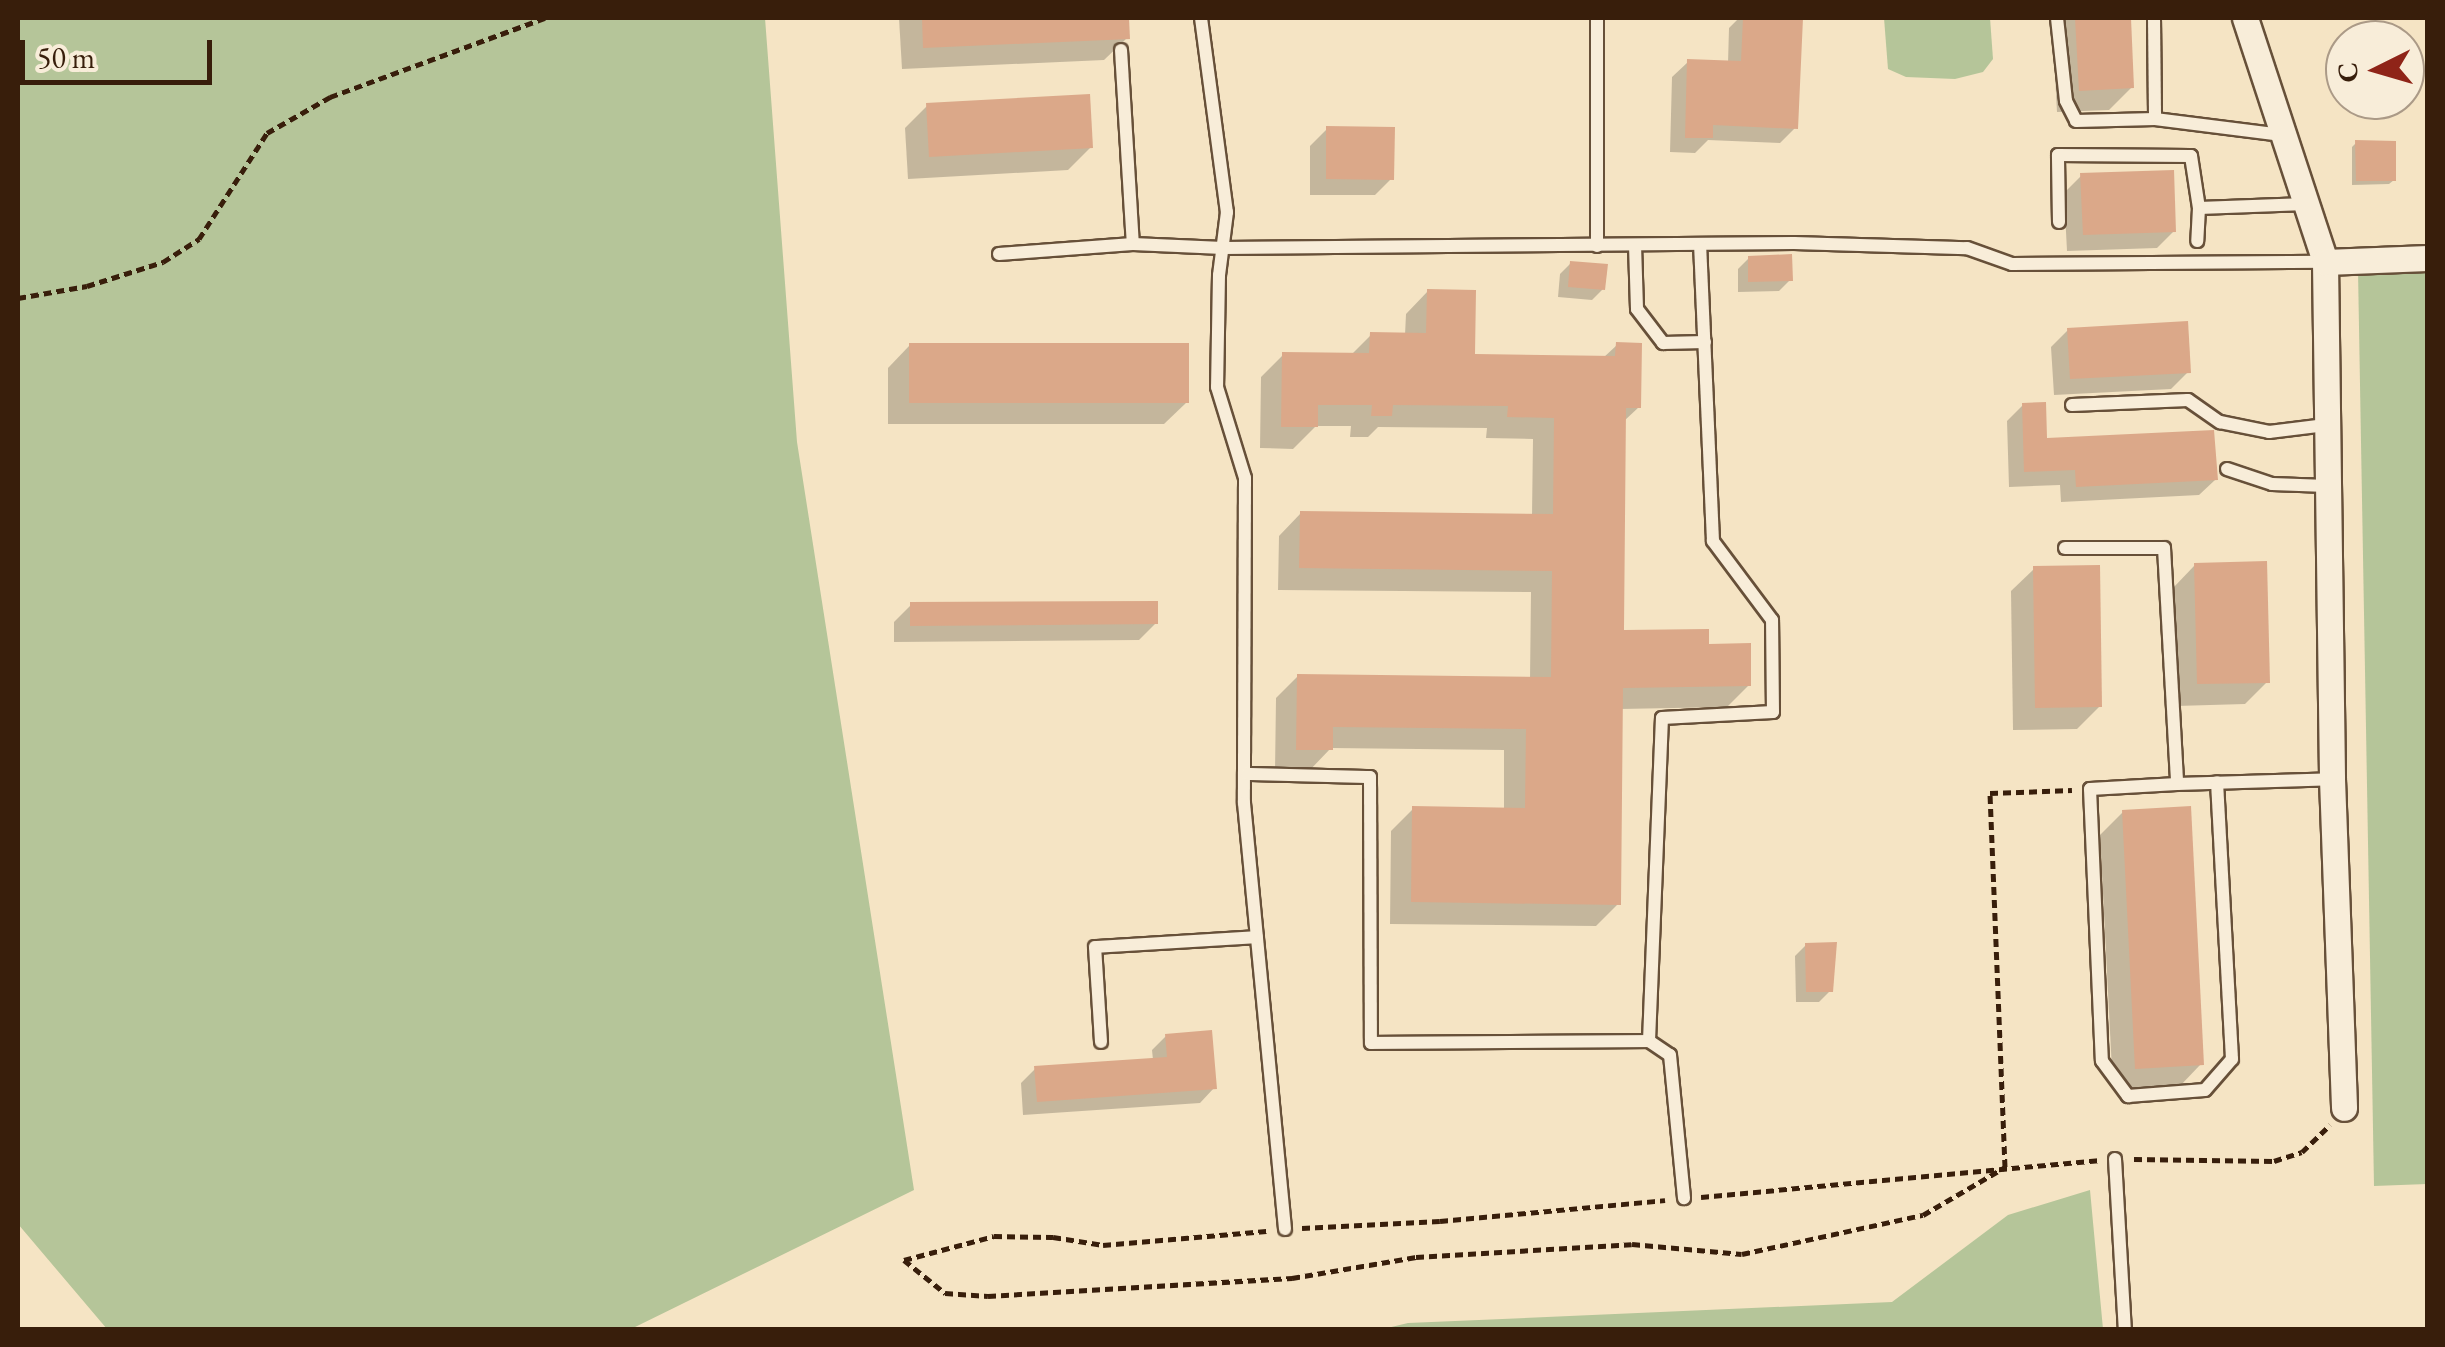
<!DOCTYPE html>
<html>
<head>
<meta charset="utf-8">
<style>
  body { margin:0 }
  #map { position:relative; width:2445px; height:1347px; overflow:hidden; background:#f5e4c4; font-family:"EB Garamond",serif }
  div>[style] { position:absolute }
  .green>* { inset:0; background:#b5c599 }
  .shadow>* { inset:0; background:#0003 }
  .building>* { inset:0; background:#dba889 }
  .path>* { height:5px; margin-top:-2.5px; transform-origin:0; background:repeating-linear-gradient(90deg,#381e0b 0 8px,transparent 0 13px) }
  .roads { filter:drop-shadow(2px 0 #675039) drop-shadow(-2px 0 #675039) drop-shadow(0 2px #675039) drop-shadow(0 -2px #675039) }
  .lane>* { height:12px; margin:-6px; padding:0 6px; transform-origin:6px; border-radius:6px; background:#f8edd9 }
  .street>* { height:25px; margin:-12.5px; padding:0 12.5px; transform-origin:12.5px; border-radius:12.5px; background:#f8edd9 }
  span { translate:-50% -50%; white-space:nowrap; text-align:center; line-height:1.15; -webkit-text-stroke:8px #f8edd9; paint-order:stroke }
  .frame { position:absolute; inset:0; border:20px solid #381e0b; pointer-events:none }
  .north { position:absolute; left:2325px; top:20px; width:100px; height:100px; box-sizing:border-box; background:#f8edd9; border:2px solid #ab9a87; border-radius:50%; rotate:265deg; font-size:28px; font-weight:700; line-height:40px; text-align:center; color:#381e0b }
  .north::after { content:''; display:block; margin:auto; width:35px; height:45px; background:#8f2418; clip-path:polygon(50% 0,100% 100%,50% 72%,0 100%) }
  .scale { position:absolute; left:20px; top:40px; width:192px; height:45px; box-sizing:border-box; border:5px solid #381e0b; border-top:0; padding-left:12px; font-size:30px; line-height:35px; white-space:nowrap; color:#381e0b; -webkit-text-stroke:8px #f8edd9; paint-order:stroke }
</style>
</head>
<body>
<div id="map">
  <div class="green">
    <div style="clip-path:polygon(18px 18px,765px 18px,797px 442px,914px 1190px,629px 1330px,107px 1329px,18px 1224px)"></div>
    <div style="clip-path:polygon(1884px 18px,1990px 18px,1993px 59px,1983px 72px,1955px 79px,1906px 77px,1888px 69px)"></div>
    <div style="clip-path:polygon(2358px 270px,2427px 270px,2427px 1184px,2374px 1186px)"></div>
    <div style="clip-path:polygon(2090px 1190px,2103px 1329px,1383px 1329px,1408px 1323px,1892px 1302px,2008px 1215px)"></div>
  </div>
  <div class="shadow">
    <div style="clip-path:polygon(899px 18px,1126px 18px,1127px 38px,1104px 60px,902px 69px)"></div>
    <div style="clip-path:polygon(1739px 18px,1800px 18px,1795px 128px,1780px 143px,1708px 140px,1695px 153px,1670px 152px,1672px 77px,1688px 62px,1728px 63px,1729px 28px)"></div>
    <div style="clip-path:polygon(2052px 18px,2128px 18px,2132px 87px,2109px 110px,2057px 112px)"></div>
    <div style="clip-path:polygon(927px 106px,1090px 148px,1068px 170px,908px 179px,905px 128px)"></div>
    <div style="clip-path:polygon(1327px 129px,1392px 178px,1375px 195px,1310px 195px,1310px 146px)"></div>
    <div style="clip-path:polygon(2356px 143px,2394px 180px,2389px 184px,2352px 185px,2352px 147px)"></div>
    <div style="clip-path:polygon(2081px 176px,2174px 231px,2157px 248px,2067px 251px,2064px 193px)"></div>
    <div style="clip-path:polygon(1749px 258px,1790px 280px,1779px 291px,1738px 292px,1738px 269px)"></div>
    <div style="clip-path:polygon(1571px 263px,1603px 289px,1592px 300px,1558px 297px,1560px 274px)"></div>
    <div style="clip-path:polygon(1428px 291px,1472px 357px,1603px 358px,1617px 345px,1639px 407px,1623px 422px,1621px 633px,1706px 647px,1749px 685px,1727px 707px,1620px 709px,1618px 904px,1596px 926px,1390px 924px,1391px 831px,1413px 809px,1504px 810px,1504px 750px,1331px 748px,1308px 772px,1275px 771px,1276px 698px,1298px 676px,1530px 679px,1531px 592px,1278px 590px,1279px 536px,1301px 513px,1532px 516px,1533px 439px,1486px 438px,1487px 428px,1378px 427px,1368px 437px,1350px 437px,1351px 426px,1316px 426px,1293px 449px,1260px 448px,1261px 377px,1283px 355px,1350px 356px,1371px 335px,1405px 335px,1406px 314px)"></div>
    <div style="clip-path:polygon(2068px 330px,2188px 372px,2171px 389px,2054px 395px,2051px 347px)"></div>
    <div style="clip-path:polygon(910px 345px,1187px 402px,1164px 424px,888px 424px,888px 368px)"></div>
    <div style="clip-path:polygon(2023px 405px,2045px 441px,2215px 480px,2199px 495px,2061px 502px,2060px 485px,2009px 487px,2007px 421px)"></div>
    <div style="clip-path:polygon(2195px 565px,2267px 682px,2245px 704px,2176px 706px,2173px 588px)"></div>
    <div style="clip-path:polygon(2034px 569px,2100px 706px,2077px 729px,2013px 730px,2011px 591px)"></div>
    <div style="clip-path:polygon(911px 605px,1156px 623px,1139px 640px,894px 642px,894px 622px)"></div>
    <div style="clip-path:polygon(2123px 812px,2201px 1064px,2179px 1087px,2113px 1090px,2100px 835px)"></div>
    <div style="clip-path:polygon(1806px 945px,1830px 991px,1819px 1002px,1796px 1002px,1795px 956px)"></div>
    <div style="clip-path:polygon(1166px 1036px,1214px 1088px,1200px 1103px,1023px 1115px,1021px 1083px,1036px 1068px,1153px 1060px,1152px 1050px)"></div>
  </div>
  <div class="building">
    <div style="clip-path:polygon(922px 18px,1129px 18px,1130px 39px,923px 48px)"></div>
    <div style="clip-path:polygon(1743px 18px,1803px 18px,1798px 129px,1713px 125px,1713px 138px,1685px 138px,1687px 59px,1741px 61px)"></div>
    <div style="clip-path:polygon(2075px 18px,2131px 18px,2134px 88px,2079px 91px)"></div>
    <div style="clip-path:polygon(1090px 94px,1093px 148px,929px 157px,926px 103px)"></div>
    <div style="clip-path:polygon(1326px 126px,1395px 127px,1394px 180px,1326px 179px)"></div>
    <div style="clip-path:polygon(2355px 140px,2396px 141px,2396px 181px,2356px 181px)"></div>
    <div style="clip-path:polygon(2174px 170px,2176px 232px,2083px 235px,2080px 173px)"></div>
    <div style="clip-path:polygon(1792px 254px,1793px 281px,1748px 282px,1748px 256px)"></div>
    <div style="clip-path:polygon(1570px 261px,1608px 264px,1605px 290px,1568px 287px)"></div>
    <div style="clip-path:polygon(1427px 289px,1476px 290px,1475px 354px,1615px 356px,1616px 342px,1642px 343px,1641px 408px,1626px 408px,1624px 630px,1709px 629px,1709px 644px,1751px 643px,1751px 686px,1623px 688px,1621px 905px,1411px 902px,1412px 806px,1525px 808px,1526px 729px,1333px 727px,1333px 750px,1296px 750px,1297px 674px,1551px 677px,1552px 571px,1299px 568px,1300px 511px,1553px 514px,1554px 418px,1507px 417px,1508px 406px,1393px 405px,1392px 416px,1371px 416px,1372px 405px,1318px 405px,1318px 427px,1281px 427px,1282px 352px,1369px 353px,1370px 332px,1426px 333px)"></div>
    <div style="clip-path:polygon(2188px 321px,2191px 373px,2070px 379px,2067px 328px)"></div>
    <div style="clip-path:polygon(909px 343px,1189px 343px,1189px 403px,909px 403px)"></div>
    <div style="clip-path:polygon(2046px 402px,2047px 438px,2214px 430px,2218px 480px,2076px 487px,2075px 470px,2024px 472px,2022px 403px)"></div>
    <div style="clip-path:polygon(2267px 561px,2270px 683px,2197px 684px,2194px 563px)"></div>
    <div style="clip-path:polygon(2100px 565px,2102px 707px,2035px 708px,2033px 566px)"></div>
    <div style="clip-path:polygon(1158px 601px,1158px 624px,910px 626px,910px 602px)"></div>
    <div style="clip-path:polygon(2191px 806px,2204px 1065px,2135px 1069px,2122px 810px)"></div>
    <div style="clip-path:polygon(1837px 942px,1833px 992px,1806px 992px,1805px 943px)"></div>
    <div style="clip-path:polygon(1212px 1030px,1217px 1089px,1037px 1102px,1034px 1066px,1167px 1057px,1165px 1034px)"></div>
  </div>
  <div class="path">
    <div style="left:18px;top:298px;width:70px;rotate:-9.9deg"></div>
    <div style="left:87px;top:286px;width:80px;rotate:-17.5deg"></div>
    <div style="left:163px;top:262px;width:43px;rotate:-32.6deg"></div>
    <div style="left:199px;top:239px;width:126px;rotate:-57.3deg"></div>
    <div style="left:267px;top:133px;width:73px;rotate:-29.7deg"></div>
    <div style="left:330px;top:97px;width:229px;rotate:-20.2deg"></div>
    <div style="left:2134px;top:1159px;width:140px;rotate:0.8deg"></div>
    <div style="left:2274px;top:1161px;width:29px;rotate:-18deg"></div>
    <div style="left:2302px;top:1152px;width:39px;rotate:-44deg"></div>
    <div style="left:1701px;top:1197px;width:399px;rotate:-5.3deg"></div>
    <div style="left:1302px;top:1228px;width:138px;rotate:-2.9deg"></div>
    <div style="left:1440px;top:1221px;width:226px;rotate:-5.3deg"></div>
    <div style="left:904px;top:1260px;width:53px;rotate:38.8deg"></div>
    <div style="left:945px;top:1293px;width:43px;rotate:4deg"></div>
    <div style="left:988px;top:1296px;width:305px;rotate:-3.4deg"></div>
    <div style="left:1292px;top:1278px;width:126px;rotate:-9.6deg"></div>
    <div style="left:1416px;top:1257px;width:216px;rotate:-3.4deg"></div>
    <div style="left:1632px;top:1244px;width:110px;rotate:5.2deg"></div>
    <div style="left:1742px;top:1254px;width:185px;rotate:-12.2deg"></div>
    <div style="left:1923px;top:1215px;width:95px;rotate:-30.3deg"></div>
    <div style="left:2005px;top:1167px;width:374px;rotate:-92.3deg"></div>
    <div style="left:1990px;top:793px;width:82px;rotate:-2.1deg"></div>
    <div style="left:904px;top:1260px;width:93px;rotate:-14.9deg"></div>
    <div style="left:994px;top:1236px;width:59px;rotate:1deg"></div>
    <div style="left:1053px;top:1237px;width:51px;rotate:9.1deg"></div>
    <div style="left:1103px;top:1245px;width:164px;rotate:-4.9deg"></div>
  </div>
  <div class="roads">
    <div class="lane">
      <div style="left:1201px;top:18px;width:196px;rotate:82.4deg"></div>
      <div style="left:1227px;top:212px;width:64px;rotate:97.2deg"></div>
      <div style="left:1219px;top:275px;width:112px;rotate:91deg"></div>
      <div style="left:1217px;top:387px;width:95px;rotate:72.9deg"></div>
      <div style="left:1245px;top:478px;width:325px;rotate:90.2deg"></div>
      <div style="left:1244px;top:803px;width:428px;rotate:84.5deg"></div>
      <div style="left:1597px;top:18px;width:228px;rotate:90deg"></div>
      <div style="left:2057px;top:18px;width:83px;rotate:83.8deg"></div>
      <div style="left:2066px;top:101px;width:22px;rotate:63deg"></div>
      <div style="left:2076px;top:121px;width:79px;rotate:-1.5deg"></div>
      <div style="left:2155px;top:119px;width:128px;rotate:7.2deg"></div>
      <div style="left:2154px;top:18px;width:101px;rotate:89.4deg"></div>
      <div style="left:1121px;top:50px;width:194px;rotate:86.5deg"></div>
      <div style="left:2199px;top:208px;width:107px;rotate:-2.1deg"></div>
      <div style="left:2059px;top:222px;width:67px;rotate:-90.9deg"></div>
      <div style="left:2058px;top:155px;width:133px;rotate:0.4deg"></div>
      <div style="left:2191px;top:156px;width:53px;rotate:81.3deg"></div>
      <div style="left:2199px;top:208px;width:33px;rotate:93deg"></div>
      <div style="left:1635px;top:245px;width:64px;rotate:88.2deg"></div>
      <div style="left:1637px;top:309px;width:43px;rotate:52.6deg"></div>
      <div style="left:1663px;top:343px;width:42px;rotate:-1.4deg"></div>
      <div style="left:999px;top:254px;width:134px;rotate:-4.3deg"></div>
      <div style="left:1133px;top:244px;width:90px;rotate:2.5deg"></div>
      <div style="left:1223px;top:248px;width:571px;rotate:-0.5deg"></div>
      <div style="left:1794px;top:243px;width:173px;rotate:1.7deg"></div>
      <div style="left:1967px;top:248px;width:48px;rotate:19.6deg"></div>
      <div style="left:2012px;top:264px;width:313px;rotate:-0.4deg"></div>
      <div style="left:2072px;top:405px;width:116px;rotate:-2.5deg"></div>
      <div style="left:2188px;top:400px;width:39px;rotate:35deg"></div>
      <div style="left:2220px;top:422px;width:50px;rotate:11.5deg"></div>
      <div style="left:2269px;top:432px;width:57px;rotate:-7deg"></div>
      <div style="left:2227px;top:469px;width:47px;rotate:18.4deg"></div>
      <div style="left:2272px;top:484px;width:55px;rotate:2.1deg"></div>
      <div style="left:2065px;top:548px;width:99px"></div>
      <div style="left:2164px;top:548px;width:236px;rotate:86.8deg"></div>
      <div style="left:2177px;top:784px;width:155px;rotate:-1.8deg"></div>
      <div style="left:1247px;top:774px;width:123px;rotate:1.4deg"></div>
      <div style="left:1370px;top:777px;width:266px;rotate:89.8deg"></div>
      <div style="left:1371px;top:1043px;width:278px;rotate:-0.4deg"></div>
      <div style="left:1649px;top:1041px;width:323px;rotate:-87.7deg"></div>
      <div style="left:1662px;top:718px;width:111px;rotate:-3.1deg"></div>
      <div style="left:1773px;top:712px;width:92px;rotate:-90.6deg"></div>
      <div style="left:1772px;top:620px;width:99px;rotate:-126.8deg"></div>
      <div style="left:1713px;top:541px;width:297px;rotate:-92.5deg"></div>
      <div style="left:2177px;top:784px;width:87px;rotate:176.7deg"></div>
      <div style="left:2090px;top:789px;width:272px;rotate:87.5deg"></div>
      <div style="left:2102px;top:1061px;width:44px;rotate:53.4deg"></div>
      <div style="left:2128px;top:1096px;width:77px;rotate:-4.5deg"></div>
      <div style="left:2205px;top:1090px;width:41px;rotate:-48.9deg"></div>
      <div style="left:2232px;top:1059px;width:277px;rotate:-93.1deg"></div>
      <div style="left:1649px;top:1041px;width:25px;rotate:34deg"></div>
      <div style="left:1670px;top:1055px;width:144px;rotate:84.4deg"></div>
      <div style="left:1101px;top:1042px;width:95px;rotate:-93.6deg"></div>
      <div style="left:1095px;top:947px;width:162px;rotate:-3.5deg"></div>
      <div style="left:2115px;top:1159px;width:171px;rotate:86.7deg"></div>
    </div>
    <div class="street">
      <div style="left:2245px;top:18px;width:257px;rotate:71.8deg"></div>
      <div style="left:2325px;top:262px;width:517px;rotate:89.22deg"></div>
      <div style="left:2332px;top:779px;width:329px;rotate:87.9deg"></div>
      <div style="left:2325px;top:262px;width:103px;rotate:-2.2deg"></div>
    </div>
  </div>
  <div class="frame"></div>
  <div class="north">С</div>
  <div class="scale">50 m</div>
</div>
</body>
</html>
